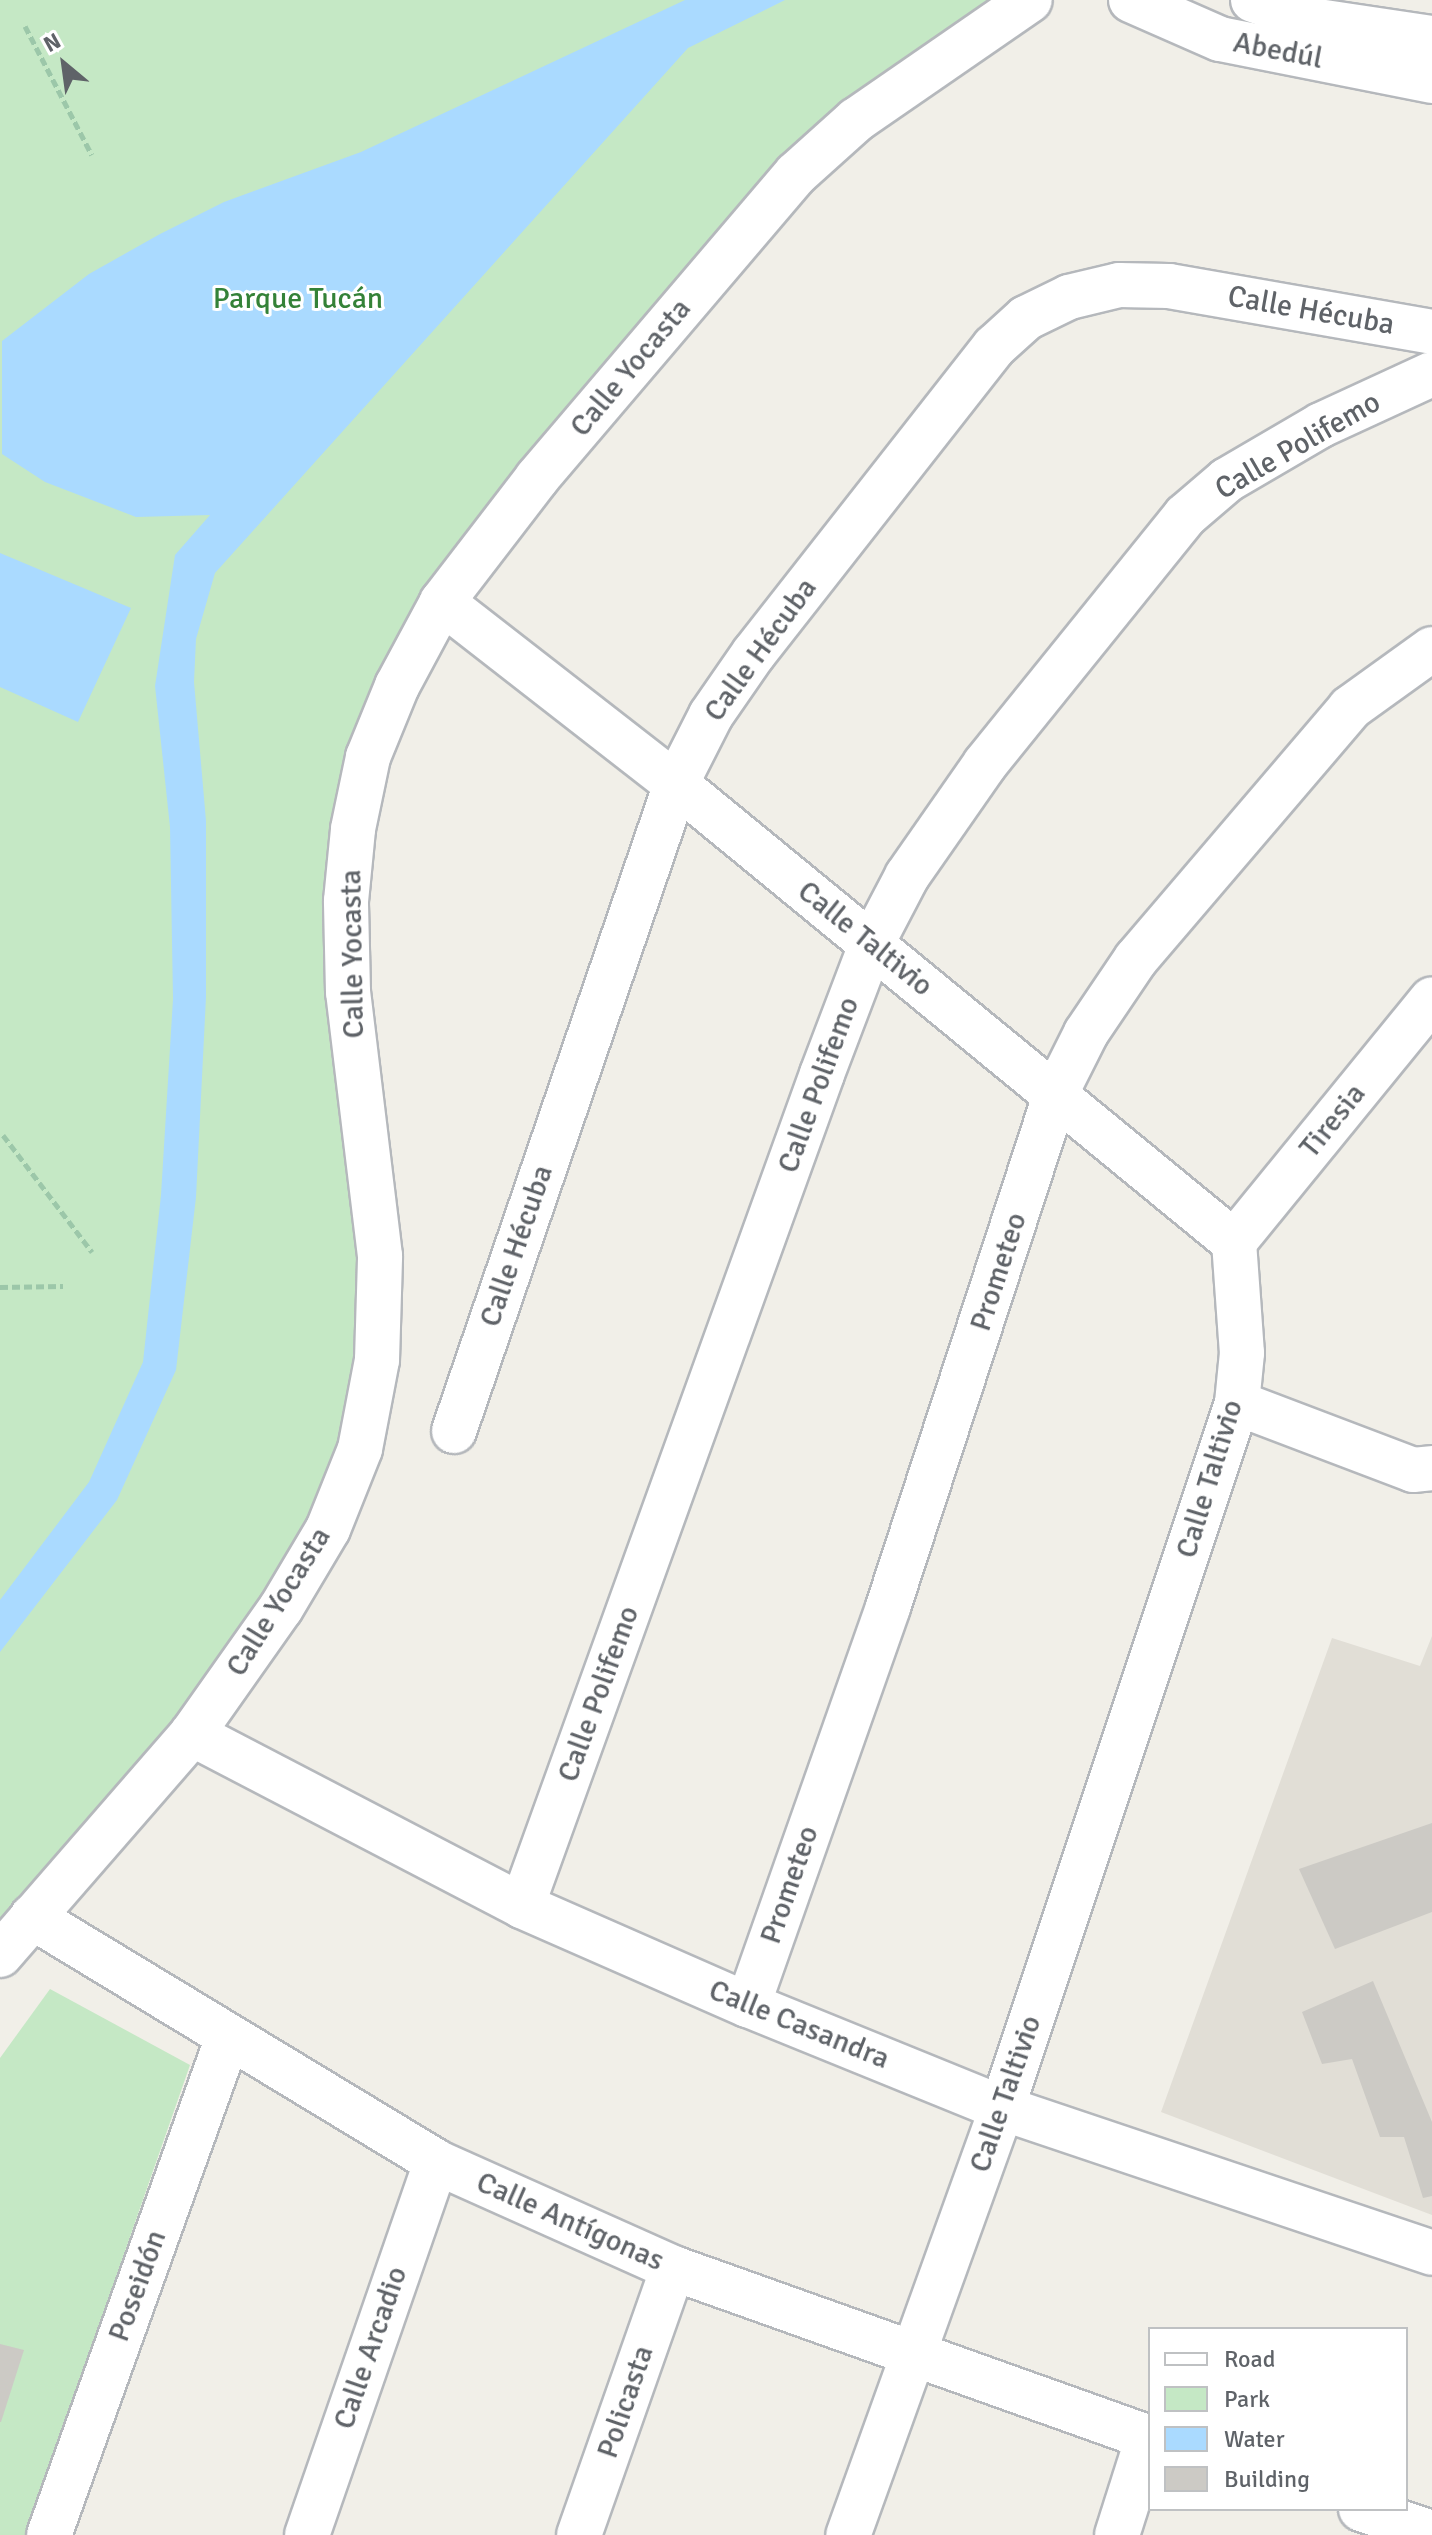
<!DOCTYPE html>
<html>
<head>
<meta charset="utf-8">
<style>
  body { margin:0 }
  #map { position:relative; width:1432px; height:2535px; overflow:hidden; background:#f1efe8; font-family:Signika,sans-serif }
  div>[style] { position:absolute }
  .education>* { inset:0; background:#e1ded6 }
  .green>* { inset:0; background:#c5e8c5 }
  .water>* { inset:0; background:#aadaff }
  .building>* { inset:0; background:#cccac5 }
  .path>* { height:5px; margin-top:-2.5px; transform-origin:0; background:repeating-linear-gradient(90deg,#9cc7a9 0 8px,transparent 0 12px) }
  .roads { filter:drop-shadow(2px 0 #b5b8bc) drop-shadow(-2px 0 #b5b8bc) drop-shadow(0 2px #b5b8bc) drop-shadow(0 -2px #b5b8bc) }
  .minor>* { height:44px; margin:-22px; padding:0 22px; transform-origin:22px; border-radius:22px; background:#fff }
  span { translate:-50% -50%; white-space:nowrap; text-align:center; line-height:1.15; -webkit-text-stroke:6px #fff; paint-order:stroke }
  .street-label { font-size:30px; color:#5f6368 }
  .park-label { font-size:30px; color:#348238 }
  .legend { position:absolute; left:1148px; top:2327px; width:260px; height:184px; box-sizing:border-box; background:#fff; border:2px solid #bfc1c3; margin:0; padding:10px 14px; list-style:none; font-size:24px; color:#5f6368 }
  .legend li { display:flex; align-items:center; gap:16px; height:40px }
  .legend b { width:40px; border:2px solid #bfc1c3 }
  .north { position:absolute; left:24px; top:24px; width:80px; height:80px; -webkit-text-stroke:6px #fff; paint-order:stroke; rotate:331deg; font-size:22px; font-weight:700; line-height:32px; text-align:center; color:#5f6368 }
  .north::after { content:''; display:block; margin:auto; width:28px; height:36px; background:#5f6368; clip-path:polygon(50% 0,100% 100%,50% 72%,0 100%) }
</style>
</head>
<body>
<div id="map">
  <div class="education">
    <div style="clip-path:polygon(1432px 1636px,1432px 2215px,1161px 2112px,1332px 1638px,1420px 1666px)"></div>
  </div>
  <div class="green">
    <div style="clip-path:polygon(0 0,1030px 0,856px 120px,442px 602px,353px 829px,380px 1256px,328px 1529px,0 1955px)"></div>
    <div style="clip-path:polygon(50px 1989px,190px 2065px,26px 2535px,0 2535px,0 2058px)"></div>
  </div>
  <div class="water">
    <div style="clip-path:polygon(685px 0,785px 0,688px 48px,215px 573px,196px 639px,194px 682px,206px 821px,206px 997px,196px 1197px,176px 1370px,117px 1500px,0 1652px,0 1600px,89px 1482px,143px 1362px,161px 1195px,173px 999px,170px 827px,155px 686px,175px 555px,210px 515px,136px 517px,45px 482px,2px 454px,2px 341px,89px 274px,160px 234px,224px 202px,361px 152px)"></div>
    <div style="clip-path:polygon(0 553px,131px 608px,78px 722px,0 687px)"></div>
  </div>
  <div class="building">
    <div style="clip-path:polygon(1432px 1823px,1432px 1912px,1335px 1949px,1299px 1869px)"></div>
    <div style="clip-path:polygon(1373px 1981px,1432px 2122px,1432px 2196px,1423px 2198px,1404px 2137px,1380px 2137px,1352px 2059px,1322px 2064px,1302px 2012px)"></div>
    <div style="clip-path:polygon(0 2344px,24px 2350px,1px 2422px,0 2422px)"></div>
  </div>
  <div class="path">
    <div style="left:25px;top:26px;width:145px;rotate:62.6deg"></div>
    <div style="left:3px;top:1135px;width:147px;rotate:52.7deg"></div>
    <div style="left:0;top:1287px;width:63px;rotate:-0.9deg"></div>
  </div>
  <div class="roads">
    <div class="minor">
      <div style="left:1131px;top:0;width:97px;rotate:23.7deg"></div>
      <div style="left:1220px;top:39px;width:216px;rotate:11.2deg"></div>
      <div style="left:1253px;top:0;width:61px;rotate:19deg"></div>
      <div style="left:1311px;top:20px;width:122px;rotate:8.5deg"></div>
      <div style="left:442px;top:602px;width:296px;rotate:37.9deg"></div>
      <div style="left:676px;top:784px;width:722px;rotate:39.38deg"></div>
      <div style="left:1234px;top:1242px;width:111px;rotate:85.9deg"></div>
      <div style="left:1242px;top:1353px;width:50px;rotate:95.7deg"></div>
      <div style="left:1237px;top:1403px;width:743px;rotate:108.43deg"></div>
      <div style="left:1002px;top:2108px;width:454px;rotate:109.8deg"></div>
      <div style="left:1234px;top:1242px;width:313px;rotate:-50.8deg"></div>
      <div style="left:1237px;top:1403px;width:188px;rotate:20.8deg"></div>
      <div style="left:1413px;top:1470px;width:19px;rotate:-6deg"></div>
      <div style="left:454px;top:1431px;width:684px;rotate:-71.06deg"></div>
      <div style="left:676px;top:784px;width:77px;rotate:-63.1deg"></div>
      <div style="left:711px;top:715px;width:75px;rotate:-55.3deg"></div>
      <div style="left:754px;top:653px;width:389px;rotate:-51.9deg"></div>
      <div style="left:994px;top:347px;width:43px;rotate:-42.2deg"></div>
      <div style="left:1026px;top:318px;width:48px;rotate:-26deg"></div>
      <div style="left:1069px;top:297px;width:51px;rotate:-13.5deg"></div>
      <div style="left:1119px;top:285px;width:50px;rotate:1.1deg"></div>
      <div style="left:1169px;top:286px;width:267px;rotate:9.9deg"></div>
      <div style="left:192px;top:1734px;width:372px;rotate:27.5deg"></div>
      <div style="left:522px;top:1906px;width:247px;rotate:23.7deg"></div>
      <div style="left:748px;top:2005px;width:274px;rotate:22.1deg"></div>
      <div style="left:1002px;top:2108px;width:454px;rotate:18.6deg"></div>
      <div style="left:522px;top:1906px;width:884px;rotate:-70.17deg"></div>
      <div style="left:822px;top:1074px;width:138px;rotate:-69.2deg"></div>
      <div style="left:871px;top:945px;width:78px;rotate:-62.4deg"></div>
      <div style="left:907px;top:876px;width:136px;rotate:-55.1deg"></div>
      <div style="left:985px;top:764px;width:319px;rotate:-51.1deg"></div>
      <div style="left:1185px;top:516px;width:55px;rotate:-40.6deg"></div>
      <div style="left:1227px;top:480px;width:109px;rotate:-30.3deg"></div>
      <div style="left:1321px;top:425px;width:122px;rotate:-24.7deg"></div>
      <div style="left:32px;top:1917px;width:472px;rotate:31.2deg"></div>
      <div style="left:436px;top:2162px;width:260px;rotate:24.1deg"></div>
      <div style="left:673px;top:2268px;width:506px;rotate:19.62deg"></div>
      <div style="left:0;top:1955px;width:293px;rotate:-49deg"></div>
      <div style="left:192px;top:1734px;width:154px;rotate:-54.8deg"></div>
      <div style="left:281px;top:1608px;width:92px;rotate:-59.3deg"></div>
      <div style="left:328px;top:1529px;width:86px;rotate:-68.2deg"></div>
      <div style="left:360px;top:1449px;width:91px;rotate:-79.2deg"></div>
      <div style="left:377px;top:1360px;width:104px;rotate:-88.3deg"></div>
      <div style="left:380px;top:1256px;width:266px;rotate:-96.9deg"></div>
      <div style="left:348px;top:992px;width:91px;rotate:-91.3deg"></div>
      <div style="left:346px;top:901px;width:72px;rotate:-84.4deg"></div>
      <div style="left:353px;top:829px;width:74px;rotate:-78.2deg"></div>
      <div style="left:368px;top:757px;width:77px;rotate:-67.8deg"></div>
      <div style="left:397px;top:686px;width:95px;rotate:-61.8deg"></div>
      <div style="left:442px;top:602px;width:156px;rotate:-52.5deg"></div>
      <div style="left:537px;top:478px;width:399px;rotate:-49.6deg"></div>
      <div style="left:796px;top:174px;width:81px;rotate:-42deg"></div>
      <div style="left:856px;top:120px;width:211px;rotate:-34.6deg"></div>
      <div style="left:748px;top:2005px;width:422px;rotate:-70.6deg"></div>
      <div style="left:888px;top:1607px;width:541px;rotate:-71.9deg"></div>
      <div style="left:1056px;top:1093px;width:67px;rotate:-63.4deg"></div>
      <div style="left:1086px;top:1033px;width:89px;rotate:-56deg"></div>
      <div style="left:1136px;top:959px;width:330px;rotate:-49.5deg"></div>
      <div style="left:1350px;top:708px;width:101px;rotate:-35.7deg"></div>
      <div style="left:1361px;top:2509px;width:75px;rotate:18.7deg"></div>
      <div style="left:49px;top:2535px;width:529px;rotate:-70.23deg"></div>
      <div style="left:307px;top:2535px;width:395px;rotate:-70.9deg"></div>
      <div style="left:579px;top:2535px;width:283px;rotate:-70.6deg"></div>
      <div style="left:1117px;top:2535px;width:103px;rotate:-72.4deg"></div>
    </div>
  </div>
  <div class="street-label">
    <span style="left:1278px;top:51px;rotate:11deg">Abedúl</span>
    <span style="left:1311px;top:311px;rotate:10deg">Calle Hécuba</span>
    <span style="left:631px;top:368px;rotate:-50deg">Calle Yocasta</span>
    <span style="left:1298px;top:446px;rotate:-30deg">Calle Polifemo</span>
    <span style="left:761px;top:650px;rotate:-54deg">Calle Hécuba</span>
    <span style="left:865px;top:939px;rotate:39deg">Calle Taltivio</span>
    <span style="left:353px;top:954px;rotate:-91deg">Calle Yocasta</span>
    <span style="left:819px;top:1085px;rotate:-70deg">Calle Polifemo</span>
    <span style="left:1333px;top:1121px;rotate:-51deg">Tiresia</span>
    <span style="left:517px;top:1246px;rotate:-71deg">Calle Hécuba</span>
    <span style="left:999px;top:1272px;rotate:-72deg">Prometeo</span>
    <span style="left:1210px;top:1479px;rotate:-73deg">Calle Taltivio</span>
    <span style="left:279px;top:1602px;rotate:-58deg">Calle Yocasta</span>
    <span style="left:599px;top:1694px;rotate:-70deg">Calle Polifemo</span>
    <span style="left:790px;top:1885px;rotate:-71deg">Prometeo</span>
    <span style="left:799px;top:2025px;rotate:22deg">Calle Casandra</span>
    <span style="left:1006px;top:2094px;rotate:-71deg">Calle Taltivio</span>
    <span style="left:570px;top:2222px;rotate:24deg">Calle Antígonas</span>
    <span style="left:138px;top:2286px;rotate:-70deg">Poseidón</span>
    <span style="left:371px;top:2348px;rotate:-71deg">Calle Arcadio</span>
    <span style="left:626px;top:2402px;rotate:-71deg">Policasta</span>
  </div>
  <div class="park-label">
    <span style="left:298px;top:299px">Parque Tucán</span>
  </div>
  <ul class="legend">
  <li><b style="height:10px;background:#fff"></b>Road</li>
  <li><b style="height:22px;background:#c5e8c5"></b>Park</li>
  <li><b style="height:22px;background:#aadaff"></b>Water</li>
  <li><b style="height:22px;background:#cccac5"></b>Building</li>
  </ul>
  <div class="north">N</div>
</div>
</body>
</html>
